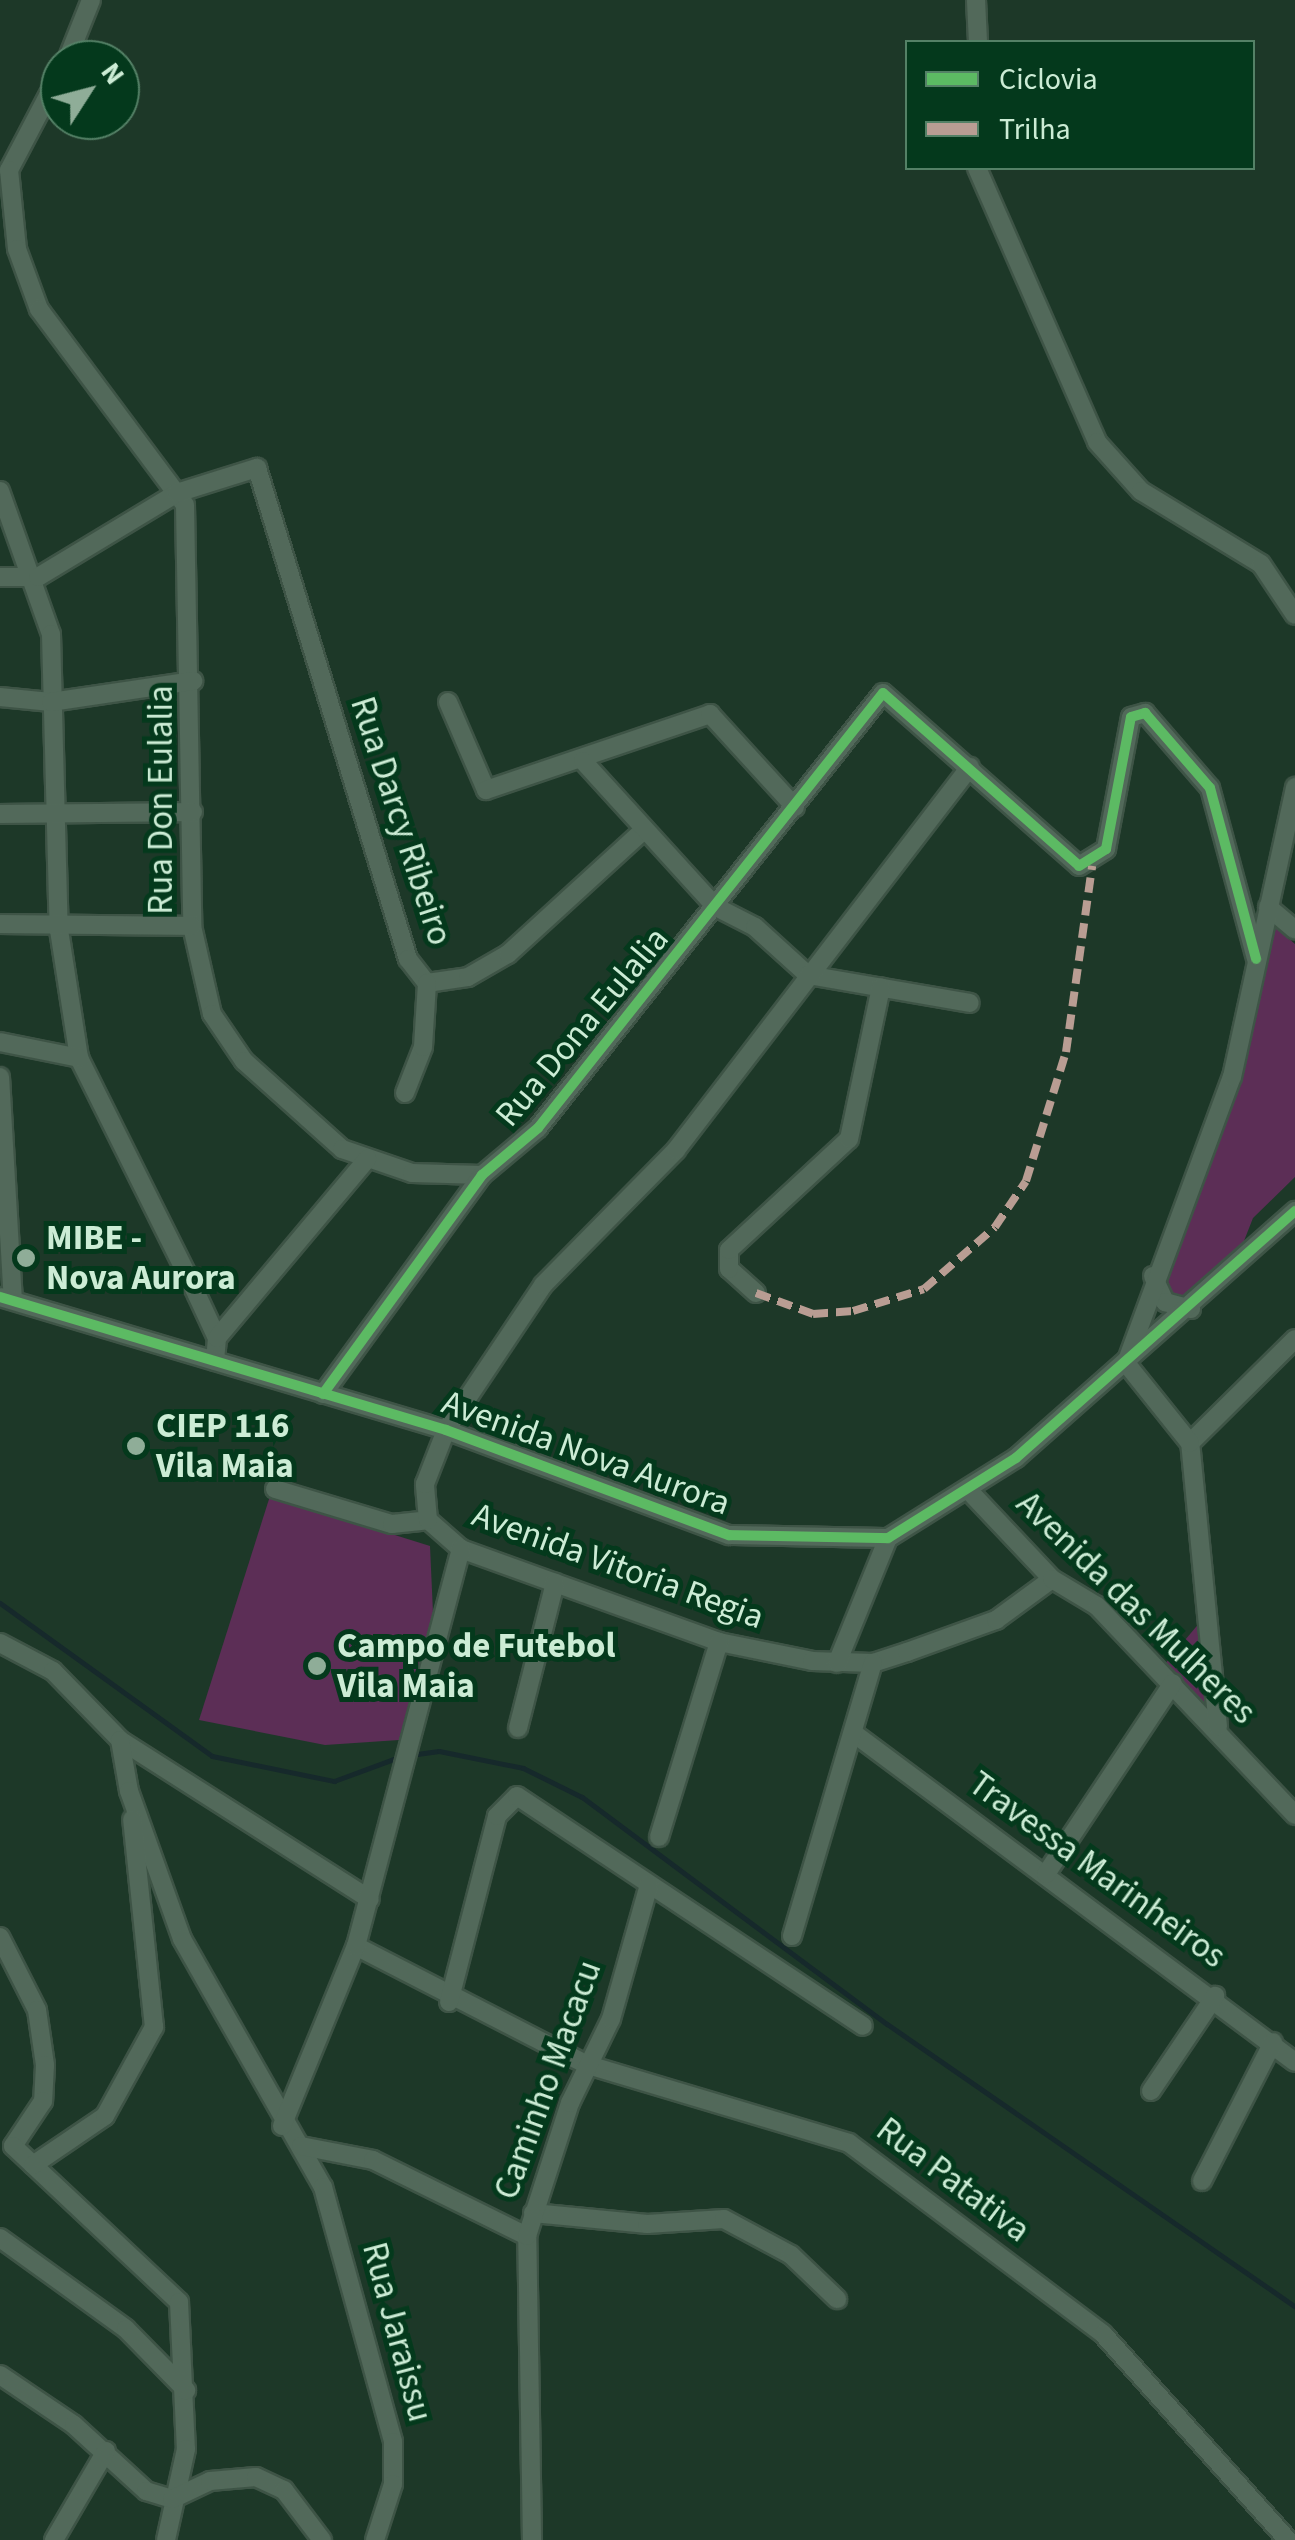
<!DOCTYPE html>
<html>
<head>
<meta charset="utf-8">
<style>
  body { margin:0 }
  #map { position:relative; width:1295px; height:2540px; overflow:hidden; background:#1d3828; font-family:"Source Sans 3",sans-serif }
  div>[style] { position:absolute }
  .green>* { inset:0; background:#5c2e56 }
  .stream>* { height:5px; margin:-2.5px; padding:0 2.5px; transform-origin:2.5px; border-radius:2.5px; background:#16292b }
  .roads { filter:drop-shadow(2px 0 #3e5446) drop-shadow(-2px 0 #3e5446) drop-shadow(0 2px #3e5446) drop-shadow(0 -2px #3e5446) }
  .minor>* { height:18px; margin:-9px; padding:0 9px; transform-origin:9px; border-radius:9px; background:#52695a }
  .quiet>* { height:8px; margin-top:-4px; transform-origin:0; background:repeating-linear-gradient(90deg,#b99d93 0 15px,transparent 0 23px) }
  .cycleway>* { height:10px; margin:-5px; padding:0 5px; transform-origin:5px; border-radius:5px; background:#5cba63 }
  .dots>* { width:28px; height:28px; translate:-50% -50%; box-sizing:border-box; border:5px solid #04391c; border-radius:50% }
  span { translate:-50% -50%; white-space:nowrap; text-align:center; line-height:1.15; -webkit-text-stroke:10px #04391c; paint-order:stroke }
  .street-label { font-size:35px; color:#ccecd5 }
  .poi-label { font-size:35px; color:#ccecd5; font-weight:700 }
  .left { translate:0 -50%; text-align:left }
  .legend { position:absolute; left:905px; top:40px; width:350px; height:130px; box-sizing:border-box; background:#04391c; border:2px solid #548166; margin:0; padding:12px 18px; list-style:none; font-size:30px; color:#ccecd5 }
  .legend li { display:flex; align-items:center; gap:20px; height:50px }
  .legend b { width:50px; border:2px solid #548166 }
  .north { position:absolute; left:40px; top:40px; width:100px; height:100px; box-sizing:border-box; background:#04391c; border:2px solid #548166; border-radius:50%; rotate:54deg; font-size:28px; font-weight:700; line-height:40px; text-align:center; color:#ccecd5 }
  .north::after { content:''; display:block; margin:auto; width:35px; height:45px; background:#8fad98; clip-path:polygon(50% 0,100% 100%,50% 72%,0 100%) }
</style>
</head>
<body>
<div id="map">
  <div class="green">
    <div style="clip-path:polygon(1272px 924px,1295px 944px,1295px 1177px,1253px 1218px,1242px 1246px,1184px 1301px,1170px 1300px,1160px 1265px,1228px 1108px)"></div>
    <div style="clip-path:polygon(270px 1496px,430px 1546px,433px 1613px,399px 1740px,325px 1745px,199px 1720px)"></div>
    <div style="clip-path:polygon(1201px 1621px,1211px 1714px,1164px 1665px)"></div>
  </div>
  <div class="stream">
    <div style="left:0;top:1603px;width:261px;rotate:35.8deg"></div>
    <div style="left:212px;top:1756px;width:125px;rotate:11.6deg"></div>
    <div style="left:334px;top:1781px;width:69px;rotate:-20.3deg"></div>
    <div style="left:410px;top:1755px;width:29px;rotate:-8deg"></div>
    <div style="left:439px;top:1751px;width:86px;rotate:11.4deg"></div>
    <div style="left:523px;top:1768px;width:66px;rotate:26.2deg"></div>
    <div style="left:582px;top:1797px;width:380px;rotate:36.7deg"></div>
    <div style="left:887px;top:2024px;width:496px;rotate:34.7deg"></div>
  </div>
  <div class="roads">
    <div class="minor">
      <div style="left:976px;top:0;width:42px;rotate:87.3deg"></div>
      <div style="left:67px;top:60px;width:65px;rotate:-68.2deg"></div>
      <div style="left:60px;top:73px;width:110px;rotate:117.7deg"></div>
      <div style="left:9px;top:170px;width:79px;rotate:84.2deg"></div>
      <div style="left:17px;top:249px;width:64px;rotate:69.9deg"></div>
      <div style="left:39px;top:309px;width:244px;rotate:53.3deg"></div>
      <div style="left:185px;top:505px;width:421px;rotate:89deg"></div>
      <div style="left:192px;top:926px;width:90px;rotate:77.2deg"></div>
      <div style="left:212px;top:1014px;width:57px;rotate:55.8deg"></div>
      <div style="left:244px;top:1061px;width:132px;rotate:41.9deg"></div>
      <div style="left:342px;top:1149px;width:74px;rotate:18.9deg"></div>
      <div style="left:412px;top:1173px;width:70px;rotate:1.6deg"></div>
      <div style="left:977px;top:168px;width:299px;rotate:66.3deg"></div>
      <div style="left:1097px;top:442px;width:66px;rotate:48.1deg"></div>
      <div style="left:1141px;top:491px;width:140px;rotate:31.3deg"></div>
      <div style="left:1261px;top:564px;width:61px;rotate:56.3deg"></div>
      <div style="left:0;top:491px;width:152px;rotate:70.4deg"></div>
      <div style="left:51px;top:634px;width:296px;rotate:88.5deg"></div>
      <div style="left:59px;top:930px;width:130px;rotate:81.1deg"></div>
      <div style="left:79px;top:1058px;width:265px;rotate:63.5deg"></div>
      <div style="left:197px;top:1295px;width:47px;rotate:65.1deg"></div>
      <div style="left:217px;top:1338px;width:23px;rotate:95deg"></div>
      <div style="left:0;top:577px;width:38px"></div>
      <div style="left:38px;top:577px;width:162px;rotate:-31.1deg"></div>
      <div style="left:177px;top:493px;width:84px;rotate:-17.4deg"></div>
      <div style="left:257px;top:468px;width:514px;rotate:72.91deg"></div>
      <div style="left:408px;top:959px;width:31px;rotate:52deg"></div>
      <div style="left:427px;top:983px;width:41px;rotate:-8.3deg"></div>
      <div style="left:468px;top:977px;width:46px;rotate:-29.9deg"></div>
      <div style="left:508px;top:954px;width:184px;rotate:-42.4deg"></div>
      <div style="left:0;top:697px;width:51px;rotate:5.6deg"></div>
      <div style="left:51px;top:702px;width:144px;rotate:-8.4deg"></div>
      <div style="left:448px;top:702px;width:96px;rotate:66.6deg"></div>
      <div style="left:486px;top:790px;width:237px;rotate:-18.7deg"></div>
      <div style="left:710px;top:714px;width:126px;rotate:47.6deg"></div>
      <div style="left:583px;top:761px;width:197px;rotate:47.7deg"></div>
      <div style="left:716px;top:907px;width:44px;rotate:27.1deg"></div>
      <div style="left:755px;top:927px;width:72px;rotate:42.2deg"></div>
      <div style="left:808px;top:975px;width:164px;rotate:9.8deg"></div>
      <div style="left:0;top:814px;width:193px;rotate:-0.6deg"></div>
      <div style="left:1268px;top:907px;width:35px;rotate:40deg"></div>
      <div style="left:0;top:924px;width:192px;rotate:0.6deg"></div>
      <div style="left:0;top:1042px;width:81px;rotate:11.4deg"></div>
      <div style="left:0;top:1077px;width:223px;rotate:86.7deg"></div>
      <div style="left:405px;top:1093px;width:49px;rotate:-68.6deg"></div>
      <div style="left:423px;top:1047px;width:64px;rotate:-86.4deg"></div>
      <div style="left:1153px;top:1276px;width:29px;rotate:65deg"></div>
      <div style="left:1165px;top:1302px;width:27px;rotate:15deg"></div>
      <div style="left:756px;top:1293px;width:36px;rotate:-138deg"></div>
      <div style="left:729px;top:1269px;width:19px;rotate:-90deg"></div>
      <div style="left:729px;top:1250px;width:163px;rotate:-42.8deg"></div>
      <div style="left:849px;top:1139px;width:155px;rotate:-78.1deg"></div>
      <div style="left:0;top:1297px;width:465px;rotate:16.6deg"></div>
      <div style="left:446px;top:1430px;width:302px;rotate:20.4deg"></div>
      <div style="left:729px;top:1535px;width:159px;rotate:1.1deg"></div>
      <div style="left:888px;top:1538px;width:151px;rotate:-32deg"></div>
      <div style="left:1016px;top:1458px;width:373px;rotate:-41.5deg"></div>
      <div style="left:217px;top:1338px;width:234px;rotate:-50deg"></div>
      <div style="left:323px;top:1394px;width:271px;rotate:-54deg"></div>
      <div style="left:482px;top:1175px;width:73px;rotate:-40deg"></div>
      <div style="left:538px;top:1128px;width:555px;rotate:-51.58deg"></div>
      <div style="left:883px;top:693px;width:261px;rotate:41.4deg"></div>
      <div style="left:1079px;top:866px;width:32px;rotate:-32deg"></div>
      <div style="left:1106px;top:849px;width:134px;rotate:-79.3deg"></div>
      <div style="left:1131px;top:717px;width:15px;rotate:-16deg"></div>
      <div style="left:1145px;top:713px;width:99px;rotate:49.1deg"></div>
      <div style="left:1210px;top:788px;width:177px;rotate:74.9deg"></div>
      <div style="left:1190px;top:1443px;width:148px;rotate:-44.7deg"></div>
      <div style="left:275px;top:1489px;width:122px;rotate:16.7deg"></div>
      <div style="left:392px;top:1524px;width:36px;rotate:-6deg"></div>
      <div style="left:428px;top:1520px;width:44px;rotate:41.3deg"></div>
      <div style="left:461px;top:1549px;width:274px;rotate:19.8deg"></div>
      <div style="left:719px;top:1642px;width:95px;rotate:11.5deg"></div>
      <div style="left:812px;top:1661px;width:61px;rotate:1.9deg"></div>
      <div style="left:873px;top:1663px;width:36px;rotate:-18deg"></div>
      <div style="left:907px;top:1652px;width:95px;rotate:-19.8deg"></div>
      <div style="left:996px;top:1620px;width:69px;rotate:-36.2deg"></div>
      <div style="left:971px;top:1493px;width:118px;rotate:46.7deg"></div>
      <div style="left:1052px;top:1579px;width:52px;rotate:31deg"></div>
      <div style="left:1097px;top:1606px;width:288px;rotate:46.5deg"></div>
      <div style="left:428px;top:1520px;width:36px;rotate:-95deg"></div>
      <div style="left:425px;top:1484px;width:58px;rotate:-68.7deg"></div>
      <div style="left:446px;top:1430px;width:174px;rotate:-56.2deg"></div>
      <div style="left:543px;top:1285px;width:190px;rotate:-45.4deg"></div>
      <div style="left:676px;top:1150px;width:483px;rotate:-52.5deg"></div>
      <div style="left:0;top:1643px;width:60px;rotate:27.8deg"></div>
      <div style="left:53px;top:1671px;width:96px;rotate:45.8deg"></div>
      <div style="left:120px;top:1740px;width:296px;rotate:32.5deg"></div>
      <div style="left:837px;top:1663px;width:135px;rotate:-67.8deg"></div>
      <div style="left:1218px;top:1727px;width:285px;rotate:-95.6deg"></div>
      <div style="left:1190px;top:1443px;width:102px;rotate:-128.7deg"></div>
      <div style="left:1126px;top:1363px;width:305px;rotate:-69.7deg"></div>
      <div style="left:1232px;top:1077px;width:297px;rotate:-77.7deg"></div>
      <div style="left:518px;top:1728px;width:150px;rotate:-75.7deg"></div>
      <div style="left:856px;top:1735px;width:547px;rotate:36.68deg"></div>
      <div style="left:120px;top:1740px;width:52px;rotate:80deg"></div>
      <div style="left:129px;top:1791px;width:157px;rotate:70.3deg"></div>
      <div style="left:182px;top:1939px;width:285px;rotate:60.4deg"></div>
      <div style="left:323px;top:2187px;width:264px;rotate:74.6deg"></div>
      <div style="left:393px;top:2442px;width:42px;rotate:90deg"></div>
      <div style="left:393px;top:2484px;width:59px;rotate:107.8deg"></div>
      <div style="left:659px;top:1837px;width:204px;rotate:-72.9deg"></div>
      <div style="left:1046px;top:1874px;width:229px;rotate:-56.4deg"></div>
      <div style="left:792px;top:1936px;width:285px;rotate:-73.5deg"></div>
      <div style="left:0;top:1937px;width:82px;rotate:63.1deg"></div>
      <div style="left:37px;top:2010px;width:56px;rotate:81.7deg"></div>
      <div style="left:45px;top:2065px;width:36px;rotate:93deg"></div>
      <div style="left:43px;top:2101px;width:54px;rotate:123.7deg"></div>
      <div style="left:356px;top:1946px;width:261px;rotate:27.2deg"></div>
      <div style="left:588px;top:2065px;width:272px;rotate:16.6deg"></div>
      <div style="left:849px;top:2143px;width:318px;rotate:36.9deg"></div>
      <div style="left:1103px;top:2334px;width:277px;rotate:48.1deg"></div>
      <div style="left:449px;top:2002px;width:192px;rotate:-75.5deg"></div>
      <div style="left:497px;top:1816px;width:28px;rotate:-45deg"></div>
      <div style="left:517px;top:1796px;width:415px;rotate:33.6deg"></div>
      <div style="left:1151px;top:2091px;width:115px;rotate:-56deg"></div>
      <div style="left:282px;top:2126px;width:195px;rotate:-67.7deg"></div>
      <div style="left:356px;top:1946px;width:411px;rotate:-75.2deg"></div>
      <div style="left:13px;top:2146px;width:228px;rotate:43.2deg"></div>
      <div style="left:179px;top:2302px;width:147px;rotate:87.3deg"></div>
      <div style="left:186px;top:2449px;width:93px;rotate:102.4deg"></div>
      <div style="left:301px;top:2146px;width:73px;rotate:11deg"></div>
      <div style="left:373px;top:2160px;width:172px;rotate:26.3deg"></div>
      <div style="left:33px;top:2165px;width:87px;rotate:-34.2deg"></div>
      <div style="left:105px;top:2116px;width:102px;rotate:-61.2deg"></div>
      <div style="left:154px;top:2027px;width:209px;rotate:-96deg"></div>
      <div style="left:1202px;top:2181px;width:156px;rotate:-62.9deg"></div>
      <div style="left:533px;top:2213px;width:115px;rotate:5.5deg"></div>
      <div style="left:647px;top:2224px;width:77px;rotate:-3.7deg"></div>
      <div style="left:724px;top:2219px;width:76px;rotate:28.2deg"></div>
      <div style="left:791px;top:2255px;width:64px;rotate:43.7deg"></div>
      <div style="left:0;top:2238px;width:155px;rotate:35.8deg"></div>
      <div style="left:126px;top:2329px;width:86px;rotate:45.5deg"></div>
      <div style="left:0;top:2375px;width:89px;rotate:34deg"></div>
      <div style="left:74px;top:2425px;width:98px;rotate:42.5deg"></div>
      <div style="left:146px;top:2491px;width:27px;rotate:17deg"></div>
      <div style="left:172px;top:2499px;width:42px;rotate:-25.3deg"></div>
      <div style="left:210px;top:2481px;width:46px;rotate:-5deg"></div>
      <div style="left:256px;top:2477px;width:31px;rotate:25deg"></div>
      <div style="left:284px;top:2490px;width:63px;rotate:52.8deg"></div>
      <div style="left:54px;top:2540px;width:103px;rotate:-59.7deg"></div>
      <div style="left:532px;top:2540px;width:304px;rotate:-90.9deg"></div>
      <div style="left:527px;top:2236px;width:140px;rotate:-72.1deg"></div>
      <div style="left:570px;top:2103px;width:93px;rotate:-64deg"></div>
      <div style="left:611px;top:2019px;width:139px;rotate:-74.2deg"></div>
    </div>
  </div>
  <div class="quiet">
    <div style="left:756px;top:1293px;width:61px;rotate:20.2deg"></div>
    <div style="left:813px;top:1314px;width:40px;rotate:-4.3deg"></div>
    <div style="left:853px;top:1311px;width:74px;rotate:-17.2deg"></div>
    <div style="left:924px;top:1289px;width:94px;rotate:-41.1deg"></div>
    <div style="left:995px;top:1227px;width:55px;rotate:-56deg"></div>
    <div style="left:1026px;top:1181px;width:135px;rotate:-72.8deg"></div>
    <div style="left:1066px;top:1052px;width:188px;rotate:-82deg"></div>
  </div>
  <div class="cycleway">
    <div style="left:0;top:1297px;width:465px;rotate:16.6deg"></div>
    <div style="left:446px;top:1430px;width:302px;rotate:20.4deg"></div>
    <div style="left:729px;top:1535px;width:159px;rotate:1.1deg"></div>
    <div style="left:888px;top:1538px;width:151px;rotate:-32deg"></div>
    <div style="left:1016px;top:1458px;width:373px;rotate:-41.5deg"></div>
    <div style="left:323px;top:1394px;width:271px;rotate:-54deg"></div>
    <div style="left:482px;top:1175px;width:73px;rotate:-40deg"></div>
    <div style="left:538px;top:1128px;width:555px;rotate:-51.58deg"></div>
    <div style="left:883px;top:693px;width:261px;rotate:41.4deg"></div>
    <div style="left:1079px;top:866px;width:32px;rotate:-32deg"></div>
    <div style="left:1106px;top:849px;width:134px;rotate:-79.3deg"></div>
    <div style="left:1131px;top:717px;width:15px;rotate:-16deg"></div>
    <div style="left:1145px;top:713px;width:99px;rotate:49.1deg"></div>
    <div style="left:1210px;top:788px;width:177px;rotate:74.9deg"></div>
  </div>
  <div class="dots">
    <div style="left:26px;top:1258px;background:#8fad98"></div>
    <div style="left:136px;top:1446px;background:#8fad98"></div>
    <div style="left:317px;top:1666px;background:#8fad98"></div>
  </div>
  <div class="street-label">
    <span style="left:161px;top:800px;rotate:-90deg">Rua Don Eulalia</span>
    <span style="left:401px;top:821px;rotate:72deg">Rua Darcy Ribeiro</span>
    <span style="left:582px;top:1027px;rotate:-50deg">Rua Dona Eulalia</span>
    <span style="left:586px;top:1453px;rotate:20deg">Avenida Nova Aurora</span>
    <span style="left:618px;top:1566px;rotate:20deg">Avenida Vitoria Regia</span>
    <span style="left:1136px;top:1608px;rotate:44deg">Avenida das Mulheres</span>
    <span style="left:1097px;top:1870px;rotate:36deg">Travessa Marinheiros</span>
    <span style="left:548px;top:2080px;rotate:-70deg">Caminho Macacu</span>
    <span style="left:953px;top:2180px;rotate:37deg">Rua Patativa</span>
    <span style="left:397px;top:2332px;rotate:75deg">Rua Jaraissu</span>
  </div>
  <div class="poi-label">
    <span class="left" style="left:46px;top:1258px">MIBE -<br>Nova Aurora</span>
    <span class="left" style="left:156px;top:1446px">CIEP 116<br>Vila Maia</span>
    <span class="left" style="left:337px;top:1666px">Campo de Futebol<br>Vila Maia</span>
  </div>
  <ul class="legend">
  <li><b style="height:12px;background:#5cba63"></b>Ciclovia</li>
  <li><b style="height:12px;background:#b99d93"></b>Trilha</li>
  </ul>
  <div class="north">N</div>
</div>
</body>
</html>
